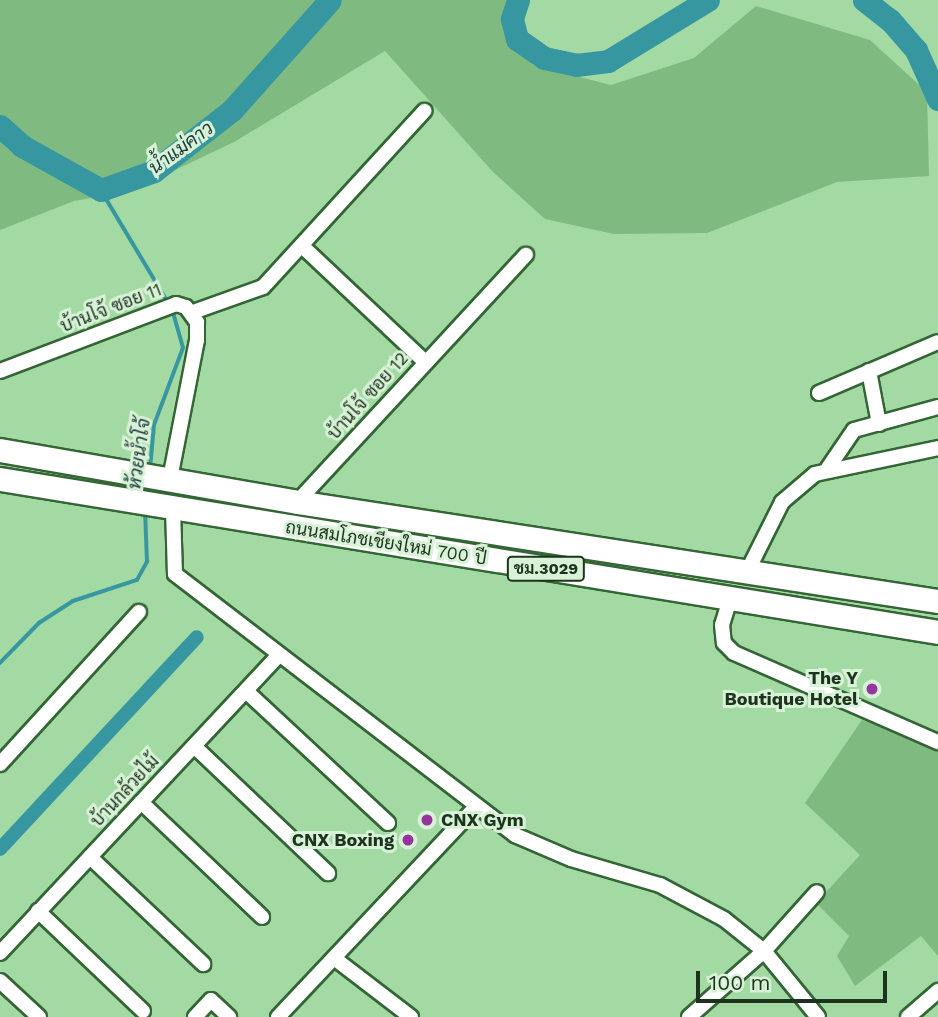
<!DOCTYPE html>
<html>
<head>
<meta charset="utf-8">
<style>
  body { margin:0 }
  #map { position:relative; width:938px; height:1017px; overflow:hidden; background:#a3d9a3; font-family:"Work Sans",Sarabun,sans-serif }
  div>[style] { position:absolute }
  .green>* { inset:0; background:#7fbb80 }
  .stream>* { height:3.5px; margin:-1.75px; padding:0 1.75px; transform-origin:1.75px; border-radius:1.75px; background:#3797a1 }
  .canal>* { height:14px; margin:-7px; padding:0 7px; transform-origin:7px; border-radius:7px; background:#3797a1 }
  .river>* { height:23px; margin:-11.5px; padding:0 11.5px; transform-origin:11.5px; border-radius:11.5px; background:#3797a1 }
  .roads { filter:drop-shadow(2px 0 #336535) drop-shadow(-2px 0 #336535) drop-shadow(0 2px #336535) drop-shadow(0 -2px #336535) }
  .street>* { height:14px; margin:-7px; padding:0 7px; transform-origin:7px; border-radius:7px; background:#fff }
  .primary>* { height:23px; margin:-11.5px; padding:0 11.5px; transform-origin:11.5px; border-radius:11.5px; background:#fff }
  .dots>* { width:19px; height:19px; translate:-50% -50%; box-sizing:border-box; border:4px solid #d7f2d6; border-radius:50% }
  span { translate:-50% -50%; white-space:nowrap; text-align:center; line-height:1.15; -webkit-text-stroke:6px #d7f2d6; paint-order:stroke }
  .shield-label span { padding:2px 5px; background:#d7f2d6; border:2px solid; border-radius:5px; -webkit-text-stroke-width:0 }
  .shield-label { font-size:16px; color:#1e331e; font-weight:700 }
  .street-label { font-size:18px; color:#1e331e }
  .poi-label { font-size:18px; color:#1e331e; font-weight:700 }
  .right { translate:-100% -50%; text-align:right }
  .left { translate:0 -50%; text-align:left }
  .water-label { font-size:19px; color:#1c3a3d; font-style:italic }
  .scale { position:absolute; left:696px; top:971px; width:191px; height:32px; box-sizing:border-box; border:4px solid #1e331e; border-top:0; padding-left:9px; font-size:21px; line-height:24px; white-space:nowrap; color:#1e331e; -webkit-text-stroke:5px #d7f2d6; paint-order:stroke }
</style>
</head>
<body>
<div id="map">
  <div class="green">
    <div style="clip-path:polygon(0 0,511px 0,505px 34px,533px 65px,611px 85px,694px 58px,756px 6px,870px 40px,927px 92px,929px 176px,837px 182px,707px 233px,614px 234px,545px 219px,493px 172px,385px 51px,234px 142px,131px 191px,74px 201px,0 230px)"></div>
    <div style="clip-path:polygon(862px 720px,938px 748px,938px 956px,921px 936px,855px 986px,837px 956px,849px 936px,816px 903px,860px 855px,805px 803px)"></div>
  </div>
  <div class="stream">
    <div style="left:101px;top:190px;width:131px;rotate:59.1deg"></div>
    <div style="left:150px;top:469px;width:44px;rotate:-84.8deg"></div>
    <div style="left:154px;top:425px;width:82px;rotate:-69.4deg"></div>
    <div style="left:183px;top:348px;width:41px;rotate:-105.8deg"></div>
    <div style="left:0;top:663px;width:56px;rotate:-45.7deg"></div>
    <div style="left:39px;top:623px;width:40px;rotate:-32.9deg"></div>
    <div style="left:73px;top:601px;width:67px;rotate:-18.2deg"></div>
    <div style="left:137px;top:580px;width:21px;rotate:-61deg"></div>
    <div style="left:147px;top:562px;width:51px;rotate:-92.2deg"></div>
  </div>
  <div class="canal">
    <div style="left:0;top:849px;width:289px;rotate:-47.1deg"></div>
  </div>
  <div class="river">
    <div style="left:518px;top:0;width:20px;rotate:108deg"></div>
    <div style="left:512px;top:19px;width:21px;rotate:76deg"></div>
    <div style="left:517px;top:39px;width:33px;rotate:35deg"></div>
    <div style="left:544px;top:58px;width:33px;rotate:12deg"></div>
    <div style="left:576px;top:65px;width:32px;rotate:-7deg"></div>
    <div style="left:608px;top:61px;width:117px;rotate:-31.4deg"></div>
    <div style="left:864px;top:0;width:33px;rotate:38deg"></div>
    <div style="left:890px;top:20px;width:40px;rotate:49deg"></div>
    <div style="left:916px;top:50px;width:54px;rotate:65.8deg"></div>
    <div style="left:0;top:126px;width:30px;rotate:42deg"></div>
    <div style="left:22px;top:146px;width:90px;rotate:29.1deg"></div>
    <div style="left:101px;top:190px;width:56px;rotate:-19.7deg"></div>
    <div style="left:154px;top:171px;width:99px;rotate:-38deg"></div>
    <div style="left:232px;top:110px;width:147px;rotate:-48.3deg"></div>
  </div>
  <div class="roads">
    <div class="street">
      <div style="left:302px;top:246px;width:169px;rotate:43.3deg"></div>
      <div style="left:193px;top:312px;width:74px;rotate:-19.7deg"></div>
      <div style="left:263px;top:287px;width:239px;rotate:-47.5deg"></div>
      <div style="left:0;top:371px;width:188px;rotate:-20.8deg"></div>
      <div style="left:176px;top:304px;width:10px;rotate:17deg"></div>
      <div style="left:186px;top:307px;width:19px;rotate:54deg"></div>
      <div style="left:197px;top:322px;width:18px;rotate:90deg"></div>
      <div style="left:197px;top:340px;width:142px;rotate:101deg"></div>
      <div style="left:869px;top:371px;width:54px;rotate:79.3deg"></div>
      <div style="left:819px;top:393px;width:129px;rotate:-23.2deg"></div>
      <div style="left:828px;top:468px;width:46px;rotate:-55.6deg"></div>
      <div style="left:854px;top:430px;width:87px;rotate:-15.3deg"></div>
      <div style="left:297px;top:502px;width:337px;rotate:-47.2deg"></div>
      <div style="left:173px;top:508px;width:66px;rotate:88.3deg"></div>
      <div style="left:175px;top:574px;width:429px;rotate:37.5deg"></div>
      <div style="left:515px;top:835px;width:61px;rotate:23.2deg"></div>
      <div style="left:571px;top:859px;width:93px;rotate:16.3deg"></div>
      <div style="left:660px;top:885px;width:72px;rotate:28deg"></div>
      <div style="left:724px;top:919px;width:51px;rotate:38.7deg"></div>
      <div style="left:764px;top:951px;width:85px;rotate:50.7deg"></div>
      <div style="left:748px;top:570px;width:76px;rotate:-63.4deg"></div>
      <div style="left:782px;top:502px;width:43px;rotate:-40.3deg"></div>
      <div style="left:815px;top:474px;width:126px;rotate:-11.9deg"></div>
      <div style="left:730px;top:599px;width:27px;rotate:107deg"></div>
      <div style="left:722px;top:625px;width:18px;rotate:84deg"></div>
      <div style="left:724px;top:643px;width:14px;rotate:45deg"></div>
      <div style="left:734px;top:653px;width:223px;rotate:23.6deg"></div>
      <div style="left:246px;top:691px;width:194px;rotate:42.9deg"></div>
      <div style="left:194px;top:746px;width:185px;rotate:43.5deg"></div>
      <div style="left:0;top:764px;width:206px;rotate:-47.6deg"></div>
      <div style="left:141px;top:802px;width:167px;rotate:43.5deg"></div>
      <div style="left:90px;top:857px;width:156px;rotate:43.4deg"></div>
      <div style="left:38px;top:911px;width:145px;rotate:43.6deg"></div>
      <div style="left:0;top:953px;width:408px;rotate:-46.9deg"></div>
      <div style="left:334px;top:958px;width:97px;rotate:37.5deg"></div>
      <div style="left:0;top:981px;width:53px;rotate:42.7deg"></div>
      <div style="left:195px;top:1017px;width:23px;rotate:-47deg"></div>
      <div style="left:211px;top:1000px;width:25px;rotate:43deg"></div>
      <div style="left:278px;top:1017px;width:289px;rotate:-46.7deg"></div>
      <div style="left:689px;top:1017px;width:100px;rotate:-41.3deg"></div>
      <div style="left:764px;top:951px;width:79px;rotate:-48.1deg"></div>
      <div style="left:908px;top:1017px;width:40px;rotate:-41deg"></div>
    </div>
    <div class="primary">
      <div style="left:0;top:450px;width:302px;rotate:9.9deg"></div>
      <div style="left:297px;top:502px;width:649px;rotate:8.78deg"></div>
      <div style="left:0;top:479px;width:950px;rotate:9.26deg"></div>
    </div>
  </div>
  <div class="dots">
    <div style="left:872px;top:689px;background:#95359d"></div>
    <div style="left:427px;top:820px;background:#95359d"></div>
    <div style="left:408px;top:840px;background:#95359d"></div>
  </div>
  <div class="shield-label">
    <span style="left:546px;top:569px">ชม.3029</span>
  </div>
  <div class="street-label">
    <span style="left:111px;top:308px;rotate:-21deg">บ้านโจ้ ซอย 11</span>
    <span style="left:368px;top:396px;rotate:-48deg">บ้านโจ้ ซอย 12</span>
    <span style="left:386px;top:543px;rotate:9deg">ถนนสมโภชเชียงใหม่ 700 ปี</span>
    <span style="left:125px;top:791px;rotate:-47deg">บ้านกล้วยไม้</span>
  </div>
  <div class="poi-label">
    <span class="right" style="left:858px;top:689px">The Y<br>Boutique Hotel</span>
    <span class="left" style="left:441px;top:820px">CNX Gym</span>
    <span class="right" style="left:394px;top:840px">CNX Boxing</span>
  </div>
  <div class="water-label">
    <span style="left:181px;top:148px;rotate:-36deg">น้ำแม่คาว</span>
    <span style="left:139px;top:454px;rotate:-82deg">ห้วยน้ำโจ้</span>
  </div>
  <div class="scale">100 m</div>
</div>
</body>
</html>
